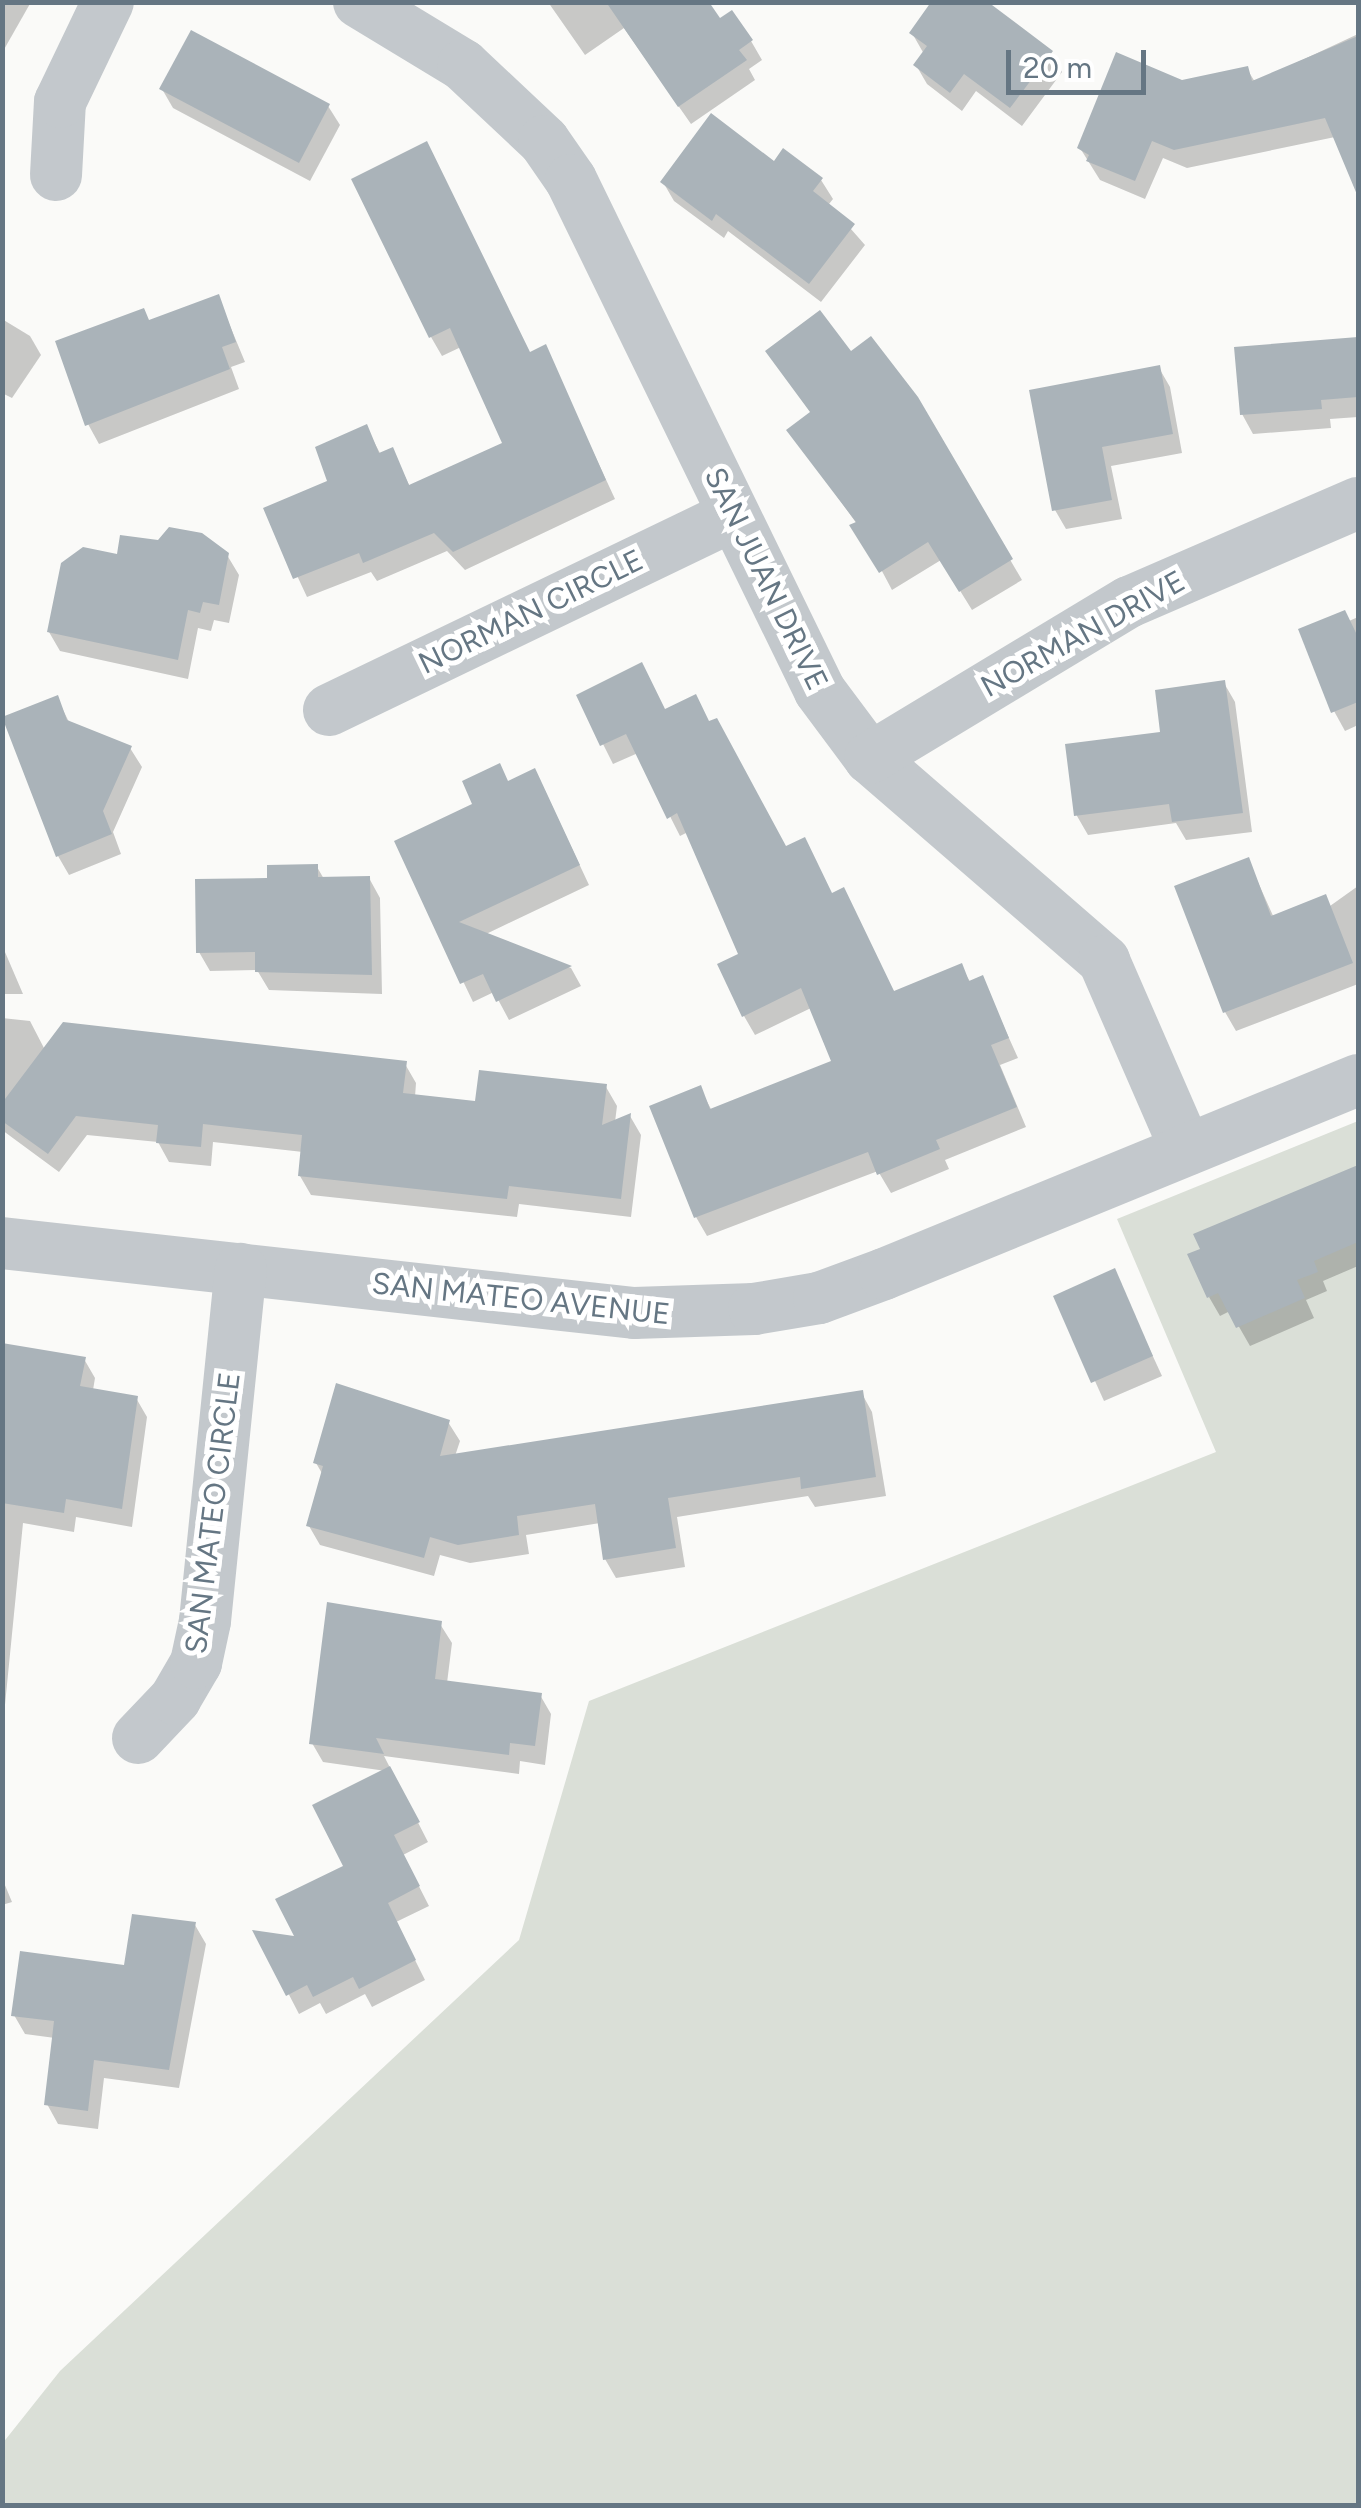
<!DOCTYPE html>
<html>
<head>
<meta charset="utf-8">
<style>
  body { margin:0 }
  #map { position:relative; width:1361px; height:2508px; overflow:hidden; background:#fafaf8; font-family:Figtree,sans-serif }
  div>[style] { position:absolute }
  .green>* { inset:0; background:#dadfd7 }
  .shadow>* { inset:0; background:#0003 }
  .building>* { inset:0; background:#aab3b9 }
  .street>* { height:52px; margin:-26px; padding:0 26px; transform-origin:26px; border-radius:26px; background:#c3c8cc }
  span { translate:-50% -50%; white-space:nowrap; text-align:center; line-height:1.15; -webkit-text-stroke:10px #fff; paint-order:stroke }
  .street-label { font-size:30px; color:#657683 }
  .frame { position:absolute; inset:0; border:5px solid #657683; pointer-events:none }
  .scale { position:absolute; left:1006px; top:50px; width:140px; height:45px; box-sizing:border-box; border:5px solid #657683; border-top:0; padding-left:12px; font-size:30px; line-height:35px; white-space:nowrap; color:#657683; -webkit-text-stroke:8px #fff; paint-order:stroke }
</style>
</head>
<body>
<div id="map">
  <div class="green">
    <div style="clip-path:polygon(1358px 1121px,1358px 2505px,3px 2506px,2px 2444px,60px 2371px,519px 1940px,589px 1701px,1216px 1452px,1117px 1219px)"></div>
  </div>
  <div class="shadow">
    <div style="clip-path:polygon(2px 2px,31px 2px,2px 53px)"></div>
    <div style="clip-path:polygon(548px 2px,706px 2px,719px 22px,751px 41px,762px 60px,749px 69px,755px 80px,691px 124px,624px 28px,585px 55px)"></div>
    <div style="clip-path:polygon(912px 33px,1051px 53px,1062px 72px,1022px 126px,976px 91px,962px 111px,927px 84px,916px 65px,924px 54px)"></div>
    <div style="clip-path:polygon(1358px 34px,1358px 180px,1335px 137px,1187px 168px,1163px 158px,1145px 199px,1100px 180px,1080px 148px,1182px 82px,1247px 69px,1255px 82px)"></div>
    <div style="clip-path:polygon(162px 89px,328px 106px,340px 125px,310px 181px,173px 108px)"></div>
    <div style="clip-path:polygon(774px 164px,821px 180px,833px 199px,829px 204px,865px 245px,821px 302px,728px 231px,724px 238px,674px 201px,663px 182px)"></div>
    <div style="clip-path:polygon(354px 180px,530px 354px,545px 348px,615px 499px,465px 570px,447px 551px,377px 581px,371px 572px,307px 597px,266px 509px,330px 483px,366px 427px,381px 455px,392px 450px,410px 487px,505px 445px,461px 347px,442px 356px,431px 337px)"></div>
    <div style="clip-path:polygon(218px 297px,245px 362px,231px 367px,239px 389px,99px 444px,88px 424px,149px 322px)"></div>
    <div style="clip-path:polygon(2px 319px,30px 336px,41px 355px,12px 398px,2px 393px)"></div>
    <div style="clip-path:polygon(1358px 340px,1358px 417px,1330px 419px,1331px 428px,1253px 434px,1242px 414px,1237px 349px)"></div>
    <div style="clip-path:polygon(768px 352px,916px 399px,1022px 580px,972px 610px,941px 560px,892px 590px,857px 524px,790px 431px,812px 414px)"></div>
    <div style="clip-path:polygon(1159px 368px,1170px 387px,1182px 453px,1111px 466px,1122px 519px,1066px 529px,1055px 510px)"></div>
    <div style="clip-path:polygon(227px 555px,239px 575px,229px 623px,214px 620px,211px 631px,198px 628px,188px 679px,60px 651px,49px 632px,119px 557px)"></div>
    <div style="clip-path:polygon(1358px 617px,1358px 725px,1345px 731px,1334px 711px,1349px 621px)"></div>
    <div style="clip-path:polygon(1224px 683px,1235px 702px,1252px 832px,1186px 840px,1176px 823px,1088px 835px,1077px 816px,1068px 746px,1163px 734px)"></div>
    <div style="clip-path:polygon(579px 696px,710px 724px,785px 849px,833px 895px,895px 993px,961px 967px,971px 983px,982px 978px,1018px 1058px,1000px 1065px,1026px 1127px,945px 1160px,949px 1169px,891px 1193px,878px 1171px,707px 1236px,696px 1217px,700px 1088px,712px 1111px,834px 1062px,811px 1008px,755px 1035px,744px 1016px,741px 955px,688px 832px,680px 836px,638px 753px,613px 764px)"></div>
    <div style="clip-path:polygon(57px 698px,70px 724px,130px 748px,142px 767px,113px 832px,121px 854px,69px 875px,58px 856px)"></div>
    <div style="clip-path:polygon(545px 791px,589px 885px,484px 935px,571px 968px,581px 986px,509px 1020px,494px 992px,473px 1002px,397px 843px,476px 806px)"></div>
    <div style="clip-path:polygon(1248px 860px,1274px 918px,1330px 906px,1358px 886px,1358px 984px,1236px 1031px,1225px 1012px)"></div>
    <div style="clip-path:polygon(317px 867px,324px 879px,369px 878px,380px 898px,382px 994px,269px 990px,257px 970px,210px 971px,199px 952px,269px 880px)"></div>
    <div style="clip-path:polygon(2px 945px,23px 994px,3px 994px,2px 1003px)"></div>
    <div style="clip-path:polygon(2px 1018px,30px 1021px,45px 1050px,405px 1064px,416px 1083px,415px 1097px,477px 1104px,606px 1087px,617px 1106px,615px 1122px,630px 1116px,641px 1135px,631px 1217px,519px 1204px,517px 1217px,311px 1195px,300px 1176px,303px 1152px,213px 1142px,211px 1166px,169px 1162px,158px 1142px,87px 1135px,59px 1172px,2px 1130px)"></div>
    <div style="clip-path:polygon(1357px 1169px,1358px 1266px,1323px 1281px,1327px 1291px,1306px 1300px,1314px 1318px,1250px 1346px,1230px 1311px,1220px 1316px,1209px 1297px)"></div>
    <div style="clip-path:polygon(1114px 1272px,1162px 1376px,1104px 1401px,1057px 1297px)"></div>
    <div style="clip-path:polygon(2px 1349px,84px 1359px,95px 1378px,93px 1390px,136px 1398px,147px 1417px,132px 1527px,76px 1517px,74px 1532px,23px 1523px,3px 1725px)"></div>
    <div style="clip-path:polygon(861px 1392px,872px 1412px,886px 1496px,815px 1507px,808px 1496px,677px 1517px,685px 1567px,616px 1578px,605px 1559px,600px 1523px,526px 1535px,529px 1554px,470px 1563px,440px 1555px,434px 1576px,320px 1545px,309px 1526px,323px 1475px,316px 1463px,448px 1422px,460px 1441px,455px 1456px)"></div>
    <div style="clip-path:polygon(440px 1624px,452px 1643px,447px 1683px,540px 1695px,551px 1714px,545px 1765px,520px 1761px,519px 1774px,384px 1756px,428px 1842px,403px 1855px,429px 1906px,396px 1922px,425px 1980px,372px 2007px,365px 1994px,326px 2014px,320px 2003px,299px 2014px,257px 1933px,298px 1939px,346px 1867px,386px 1771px,323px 1762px,312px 1743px)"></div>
    <div style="clip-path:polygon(2px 1878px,12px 1902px,2px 1905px)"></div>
    <div style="clip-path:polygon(195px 1925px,206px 1944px,179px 2088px,104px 2078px,98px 2129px,58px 2124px,47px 2104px,55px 2038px,25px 2034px,14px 2015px,127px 1968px)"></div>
  </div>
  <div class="building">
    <div style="clip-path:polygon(606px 2px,709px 2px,720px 18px,732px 10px,753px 40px,739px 50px,747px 60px,678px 107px)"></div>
    <div style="clip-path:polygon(931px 2px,988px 2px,1053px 51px,1010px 108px,964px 74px,950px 93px,913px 65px,927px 46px,909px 33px)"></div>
    <div style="clip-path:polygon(191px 30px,330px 104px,299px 163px,159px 89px)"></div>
    <div style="clip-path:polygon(1358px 36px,1358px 197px,1325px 118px,1174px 150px,1152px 141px,1135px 181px,1086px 161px,1089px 155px,1077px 148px,1116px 52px,1182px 80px,1248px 66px,1252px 81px)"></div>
    <div style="clip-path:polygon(711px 113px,774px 161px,783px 148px,823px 178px,813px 191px,855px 224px,809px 284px,716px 214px,712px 221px,660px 182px)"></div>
    <div style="clip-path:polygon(427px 141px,530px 352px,546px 344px,606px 480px,453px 552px,434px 533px,363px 563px,359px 553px,293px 579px,263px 508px,327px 481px,315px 447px,367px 424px,379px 453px,393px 447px,409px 485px,502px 443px,450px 328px,429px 338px,351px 179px)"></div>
    <div style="clip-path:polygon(219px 294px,236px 342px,222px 347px,230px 369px,85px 426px,55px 341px,144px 308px,149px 320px)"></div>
    <div style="clip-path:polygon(820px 310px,851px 351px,871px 336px,918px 397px,1013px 559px,959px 592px,928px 542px,879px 573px,849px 525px,856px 522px,786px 430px,810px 412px,765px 351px)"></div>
    <div style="clip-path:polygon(1358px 337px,1358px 397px,1321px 400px,1322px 409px,1240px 415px,1234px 347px)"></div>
    <div style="clip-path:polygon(1160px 365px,1173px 434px,1102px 447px,1112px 500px,1052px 511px,1029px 390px)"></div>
    <div style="clip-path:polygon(169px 527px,202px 533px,229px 553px,219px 605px,203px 602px,200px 613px,188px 610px,178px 660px,47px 632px,61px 563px,83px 547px,117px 554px,120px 535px,158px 540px)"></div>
    <div style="clip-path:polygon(1345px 610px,1358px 637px,1358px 702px,1331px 713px,1298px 629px)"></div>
    <div style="clip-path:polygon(642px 662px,665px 709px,696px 694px,709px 721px,717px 718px,786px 846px,805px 837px,832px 893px,844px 887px,894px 991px,962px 963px,969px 981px,983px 975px,1009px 1038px,991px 1045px,1017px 1107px,936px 1140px,940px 1149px,877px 1175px,868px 1152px,694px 1218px,649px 1106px,701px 1085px,710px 1109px,831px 1061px,801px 988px,742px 1017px,717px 964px,738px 954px,677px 813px,667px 819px,626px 734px,600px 746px,576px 695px)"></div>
    <div style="clip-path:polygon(1225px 680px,1243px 813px,1172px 822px,1169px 804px,1074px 816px,1065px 744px,1160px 732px,1155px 690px)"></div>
    <div style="clip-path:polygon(58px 695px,67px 720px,132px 746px,103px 811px,112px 834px,56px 857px,2px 717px)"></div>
    <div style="clip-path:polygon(500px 763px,508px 781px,535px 768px,580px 865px,459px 922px,572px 966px,496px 1002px,483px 974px,460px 984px,394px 841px,472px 804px,462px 781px)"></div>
    <div style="clip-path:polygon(1249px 857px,1271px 916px,1326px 894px,1353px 963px,1223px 1013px,1174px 886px)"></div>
    <div style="clip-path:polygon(318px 864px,318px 877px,370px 876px,372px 975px,255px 972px,255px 952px,196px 953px,195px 879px,267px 878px,267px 865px)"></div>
    <div style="clip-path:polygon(63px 1022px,407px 1061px,403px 1093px,475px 1101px,479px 1070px,607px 1084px,602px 1125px,631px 1113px,621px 1199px,509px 1186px,507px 1199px,298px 1176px,302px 1135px,203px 1124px,201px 1147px,156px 1143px,158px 1125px,76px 1116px,48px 1154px,2px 1121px,2px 1103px)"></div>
    <div style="clip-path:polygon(1358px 1165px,1358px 1242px,1314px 1261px,1318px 1272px,1297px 1280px,1305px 1298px,1236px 1328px,1218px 1293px,1207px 1298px,1187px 1254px,1200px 1249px,1193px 1234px)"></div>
    <div style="clip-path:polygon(1115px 1268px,1153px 1356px,1091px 1383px,1053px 1296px)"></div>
    <div style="clip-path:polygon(2px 1343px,86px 1357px,80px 1386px,138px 1396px,122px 1509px,66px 1499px,64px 1513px,2px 1503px)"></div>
    <div style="clip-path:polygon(336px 1383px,450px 1420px,440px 1456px,863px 1390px,876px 1477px,801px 1489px,800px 1477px,668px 1498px,676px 1548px,603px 1560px,595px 1504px,517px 1516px,519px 1535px,458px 1545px,430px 1537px,424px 1558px,306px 1526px,323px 1466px,313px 1463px)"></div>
    <div style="clip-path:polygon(327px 1602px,442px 1621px,435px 1679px,542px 1693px,535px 1746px,510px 1743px,509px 1755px,376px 1738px,384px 1754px,309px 1744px)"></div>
    <div style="clip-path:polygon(390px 1766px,420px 1822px,394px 1835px,420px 1886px,388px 1903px,416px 1960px,359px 1989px,353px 1977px,313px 1997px,307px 1985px,286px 1996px,252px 1930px,294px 1936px,275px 1899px,343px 1866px,312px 1805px)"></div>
    <div style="clip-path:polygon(132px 1914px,196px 1922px,169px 2070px,94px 2060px,88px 2111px,44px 2105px,54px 2021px,11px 2016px,20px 1951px,124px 1965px)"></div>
  </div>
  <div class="street">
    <div style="left:359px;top:2px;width:122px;rotate:31.2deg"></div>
    <div style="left:463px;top:65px;width:111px;rotate:43.2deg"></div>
    <div style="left:544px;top:141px;width:47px;rotate:55.3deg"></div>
    <div style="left:571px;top:180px;width:568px;rotate:64.02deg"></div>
    <div style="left:820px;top:691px;width:84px;rotate:53.3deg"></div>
    <div style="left:870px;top:758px;width:310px;rotate:40.9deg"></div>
    <div style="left:1104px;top:961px;width:206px;rotate:66.5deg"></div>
    <div style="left:56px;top:175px;width:73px;rotate:-86.9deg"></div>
    <div style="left:60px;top:102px;width:111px;rotate:-64.4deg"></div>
    <div style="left:329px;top:710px;width:449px;rotate:-25.7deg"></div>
    <div style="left:870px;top:758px;width:302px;rotate:-31.1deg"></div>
    <div style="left:1129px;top:602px;width:249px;rotate:-23.4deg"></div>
    <div style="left:2px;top:1243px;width:636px;rotate:6.32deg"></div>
    <div style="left:634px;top:1313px;width:120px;rotate:-1.9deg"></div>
    <div style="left:754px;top:1309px;width:66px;rotate:-9.6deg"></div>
    <div style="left:819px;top:1298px;width:69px;rotate:-20.3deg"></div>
    <div style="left:884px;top:1274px;width:512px;rotate:-22.26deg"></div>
    <div style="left:138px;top:1738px;width:54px;rotate:-46.5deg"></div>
    <div style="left:175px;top:1699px;width:42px;rotate:-59.7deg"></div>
    <div style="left:196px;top:1663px;width:43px;rotate:-77.9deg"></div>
    <div style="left:205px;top:1621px;width:354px;rotate:-84.2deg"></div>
  </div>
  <div class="street-label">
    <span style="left:766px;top:579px;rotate:64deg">SAN JUAN DRIVE</span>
    <span style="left:531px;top:612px;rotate:-26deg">NORMAN CIRCLE</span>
    <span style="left:1083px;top:634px;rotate:-29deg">NORMAN DRIVE</span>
    <span style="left:521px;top:1299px;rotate:6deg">SAN MATEO AVENUE</span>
    <span style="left:213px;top:1513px;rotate:-83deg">SAN MATEO CIRCLE</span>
  </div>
  <div class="frame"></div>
  <div class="scale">20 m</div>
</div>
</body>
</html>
